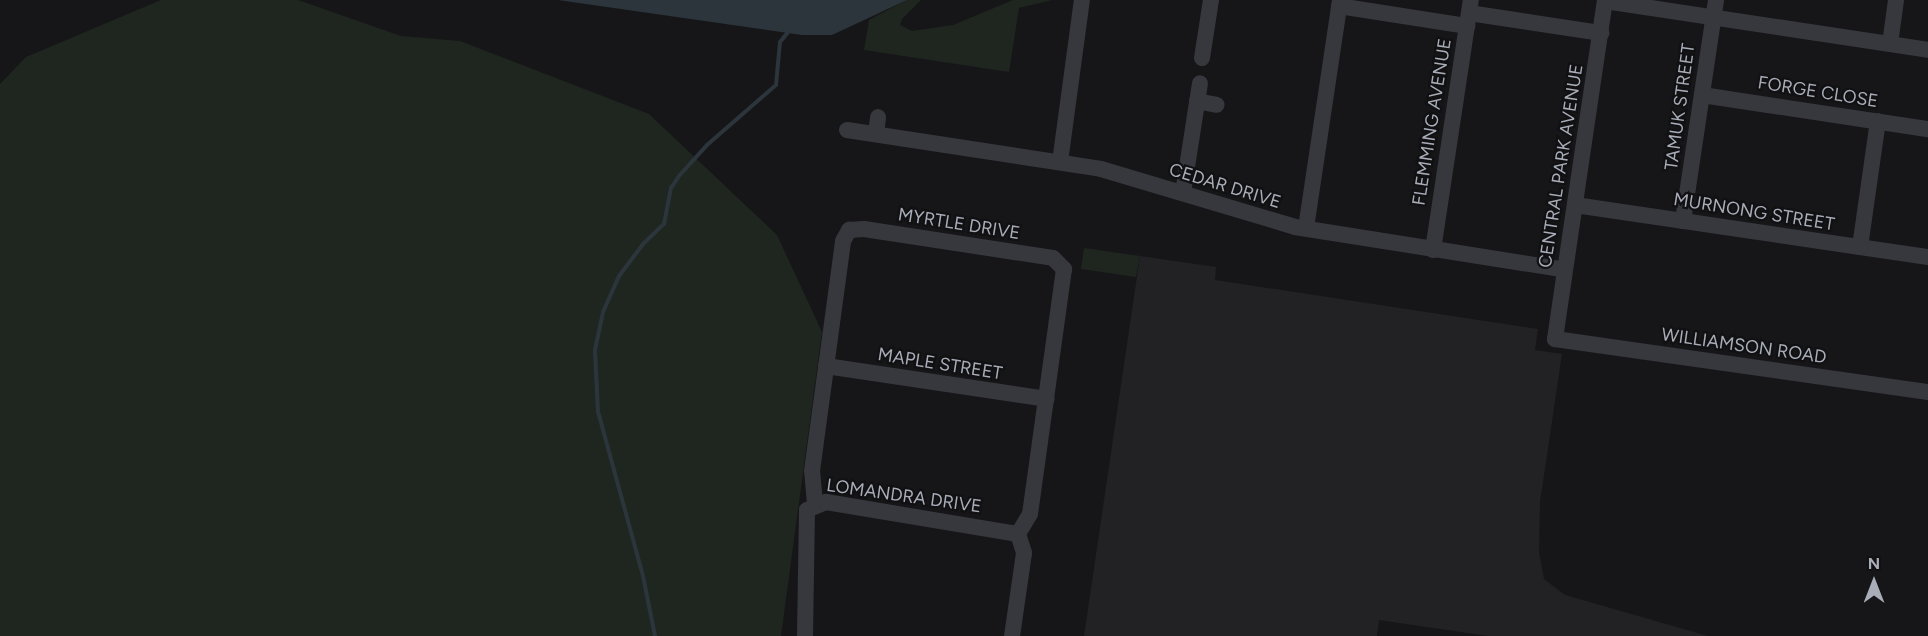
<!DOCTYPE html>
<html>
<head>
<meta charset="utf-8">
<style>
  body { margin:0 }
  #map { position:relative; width:1928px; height:636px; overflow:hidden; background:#161618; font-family:Figtree,sans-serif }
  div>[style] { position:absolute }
  .built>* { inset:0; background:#222225 }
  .green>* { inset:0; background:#1e261f }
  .water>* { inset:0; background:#2c353c }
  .stream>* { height:4px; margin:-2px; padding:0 2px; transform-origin:2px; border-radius:2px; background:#2c353c }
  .minor>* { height:16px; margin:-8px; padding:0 8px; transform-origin:8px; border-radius:8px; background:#37383d }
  span { translate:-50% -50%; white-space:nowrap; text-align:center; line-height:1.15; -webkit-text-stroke:4.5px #111113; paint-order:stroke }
  .street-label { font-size:18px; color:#a8adb8 }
  .north { position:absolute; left:1844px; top:552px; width:60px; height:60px; -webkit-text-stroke:4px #111113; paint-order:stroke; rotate:0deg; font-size:16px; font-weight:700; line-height:24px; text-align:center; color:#a8adb8 }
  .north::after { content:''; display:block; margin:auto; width:21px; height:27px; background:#a8adb8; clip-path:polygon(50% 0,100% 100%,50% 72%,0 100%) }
</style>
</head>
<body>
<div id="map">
  <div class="built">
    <div style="clip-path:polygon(1140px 256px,1216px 267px,1215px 280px,1538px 329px,1535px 350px,1562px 354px,1540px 502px,1539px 552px,1544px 579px,1565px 595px,1708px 636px,1488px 636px,1379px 620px,1377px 636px,1084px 636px)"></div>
  </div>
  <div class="green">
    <div style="clip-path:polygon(161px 0,298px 0,401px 36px,460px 41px,649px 114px,777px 235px,822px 332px,781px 636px,0 636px,0 84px,26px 57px)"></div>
    <div style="clip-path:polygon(907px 0,921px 0,902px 19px,900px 25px,912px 31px,953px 25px,1013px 0,1052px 0,1019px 8px,1009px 72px,864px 50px,869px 20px)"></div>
    <div style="clip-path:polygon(1084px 248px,1140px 256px,1136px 277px,1081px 269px)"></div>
  </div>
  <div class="water">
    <div style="clip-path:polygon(558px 0,907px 0,832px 35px,802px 35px)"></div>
  </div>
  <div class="stream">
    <div style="left:655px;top:636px;width:61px;rotate:-101.3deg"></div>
    <div style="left:643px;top:576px;width:170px;rotate:-105.3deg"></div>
    <div style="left:598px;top:412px;width:62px;rotate:-92.8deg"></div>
    <div style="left:595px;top:350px;width:39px;rotate:-78deg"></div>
    <div style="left:603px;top:312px;width:39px;rotate:-66deg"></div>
    <div style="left:619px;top:276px;width:40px;rotate:-53deg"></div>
    <div style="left:643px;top:244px;width:29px;rotate:-44deg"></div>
    <div style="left:664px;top:224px;width:37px;rotate:-79deg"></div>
    <div style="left:671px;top:188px;width:14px;rotate:-56deg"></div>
    <div style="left:679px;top:176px;width:42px;rotate:-47.9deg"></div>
    <div style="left:707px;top:145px;width:91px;rotate:-41deg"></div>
    <div style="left:776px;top:85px;width:43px;rotate:-84.7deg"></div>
    <div style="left:780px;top:42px;width:14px;rotate:-51deg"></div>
  </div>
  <div class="minor">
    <div style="left:1605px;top:0;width:343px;rotate:98.4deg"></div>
    <div style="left:1555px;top:339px;width:377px;rotate:8.1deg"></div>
    <div style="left:1605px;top:1px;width:327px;rotate:8.6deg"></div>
    <div style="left:1339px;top:6px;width:130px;rotate:8.9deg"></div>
    <div style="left:1469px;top:13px;width:134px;rotate:8.6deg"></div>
    <div style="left:1890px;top:44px;width:44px;rotate:-82.2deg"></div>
    <div style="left:1202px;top:58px;width:59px;rotate:-81.2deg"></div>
    <div style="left:1702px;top:95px;width:229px;rotate:8.6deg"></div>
    <div style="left:1197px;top:101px;width:20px;rotate:11deg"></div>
    <div style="left:847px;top:130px;width:257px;rotate:8.7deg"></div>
    <div style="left:1101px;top:169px;width:202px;rotate:16.6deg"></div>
    <div style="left:1295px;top:227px;width:273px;rotate:9deg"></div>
    <div style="left:876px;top:134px;width:17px;rotate:-83deg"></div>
    <div style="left:1060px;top:162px;width:163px;rotate:-82.3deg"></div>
    <div style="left:1183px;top:193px;width:111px;rotate:-81.2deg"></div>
    <div style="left:1575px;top:205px;width:357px;rotate:8.4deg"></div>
    <div style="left:1683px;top:221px;width:223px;rotate:-81.5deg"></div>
    <div style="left:1306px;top:228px;width:231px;rotate:-81.5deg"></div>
    <div style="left:1860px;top:247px;width:127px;rotate:-81.9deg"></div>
    <div style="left:1433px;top:250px;width:253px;rotate:-81.4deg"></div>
    <div style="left:826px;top:366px;width:223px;rotate:8.5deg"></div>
    <div style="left:815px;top:504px;width:33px;rotate:-95deg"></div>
    <div style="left:812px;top:471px;width:232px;rotate:-82.3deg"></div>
    <div style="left:843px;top:241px;width:13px;rotate:-61deg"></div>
    <div style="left:849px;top:230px;width:15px;rotate:-4deg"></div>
    <div style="left:864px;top:229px;width:191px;rotate:8.7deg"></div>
    <div style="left:1053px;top:258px;width:16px;rotate:45deg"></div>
    <div style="left:1064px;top:269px;width:247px;rotate:97.9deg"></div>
    <div style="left:1030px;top:514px;width:23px;rotate:121deg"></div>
    <div style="left:805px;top:636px;width:126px;rotate:-89.1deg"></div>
    <div style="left:807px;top:510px;width:21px;rotate:-23deg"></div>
    <div style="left:826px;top:502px;width:195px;rotate:9.5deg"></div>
    <div style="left:1018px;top:534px;width:20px;rotate:72deg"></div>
    <div style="left:1024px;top:553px;width:84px;rotate:98.2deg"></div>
  </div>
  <div class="street-label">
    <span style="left:1818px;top:92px;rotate:9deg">FORGE CLOSE</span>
    <span style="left:1680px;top:107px;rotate:-82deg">TAMUK STREET</span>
    <span style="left:1432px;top:122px;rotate:-81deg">FLEMMING AVENUE</span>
    <span style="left:1561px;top:166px;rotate:-81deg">CENTRAL PARK AVENUE</span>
    <span style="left:1225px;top:186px;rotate:17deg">CEDAR DRIVE</span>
    <span style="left:1754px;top:212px;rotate:9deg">MURNONG STREET</span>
    <span style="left:959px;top:224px;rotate:9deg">MYRTLE DRIVE</span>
    <span style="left:1744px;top:346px;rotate:8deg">WILLIAMSON ROAD</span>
    <span style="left:940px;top:364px;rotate:9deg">MAPLE STREET</span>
    <span style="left:904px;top:496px;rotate:8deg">LOMANDRA DRIVE</span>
  </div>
  <div class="north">N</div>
</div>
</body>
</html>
